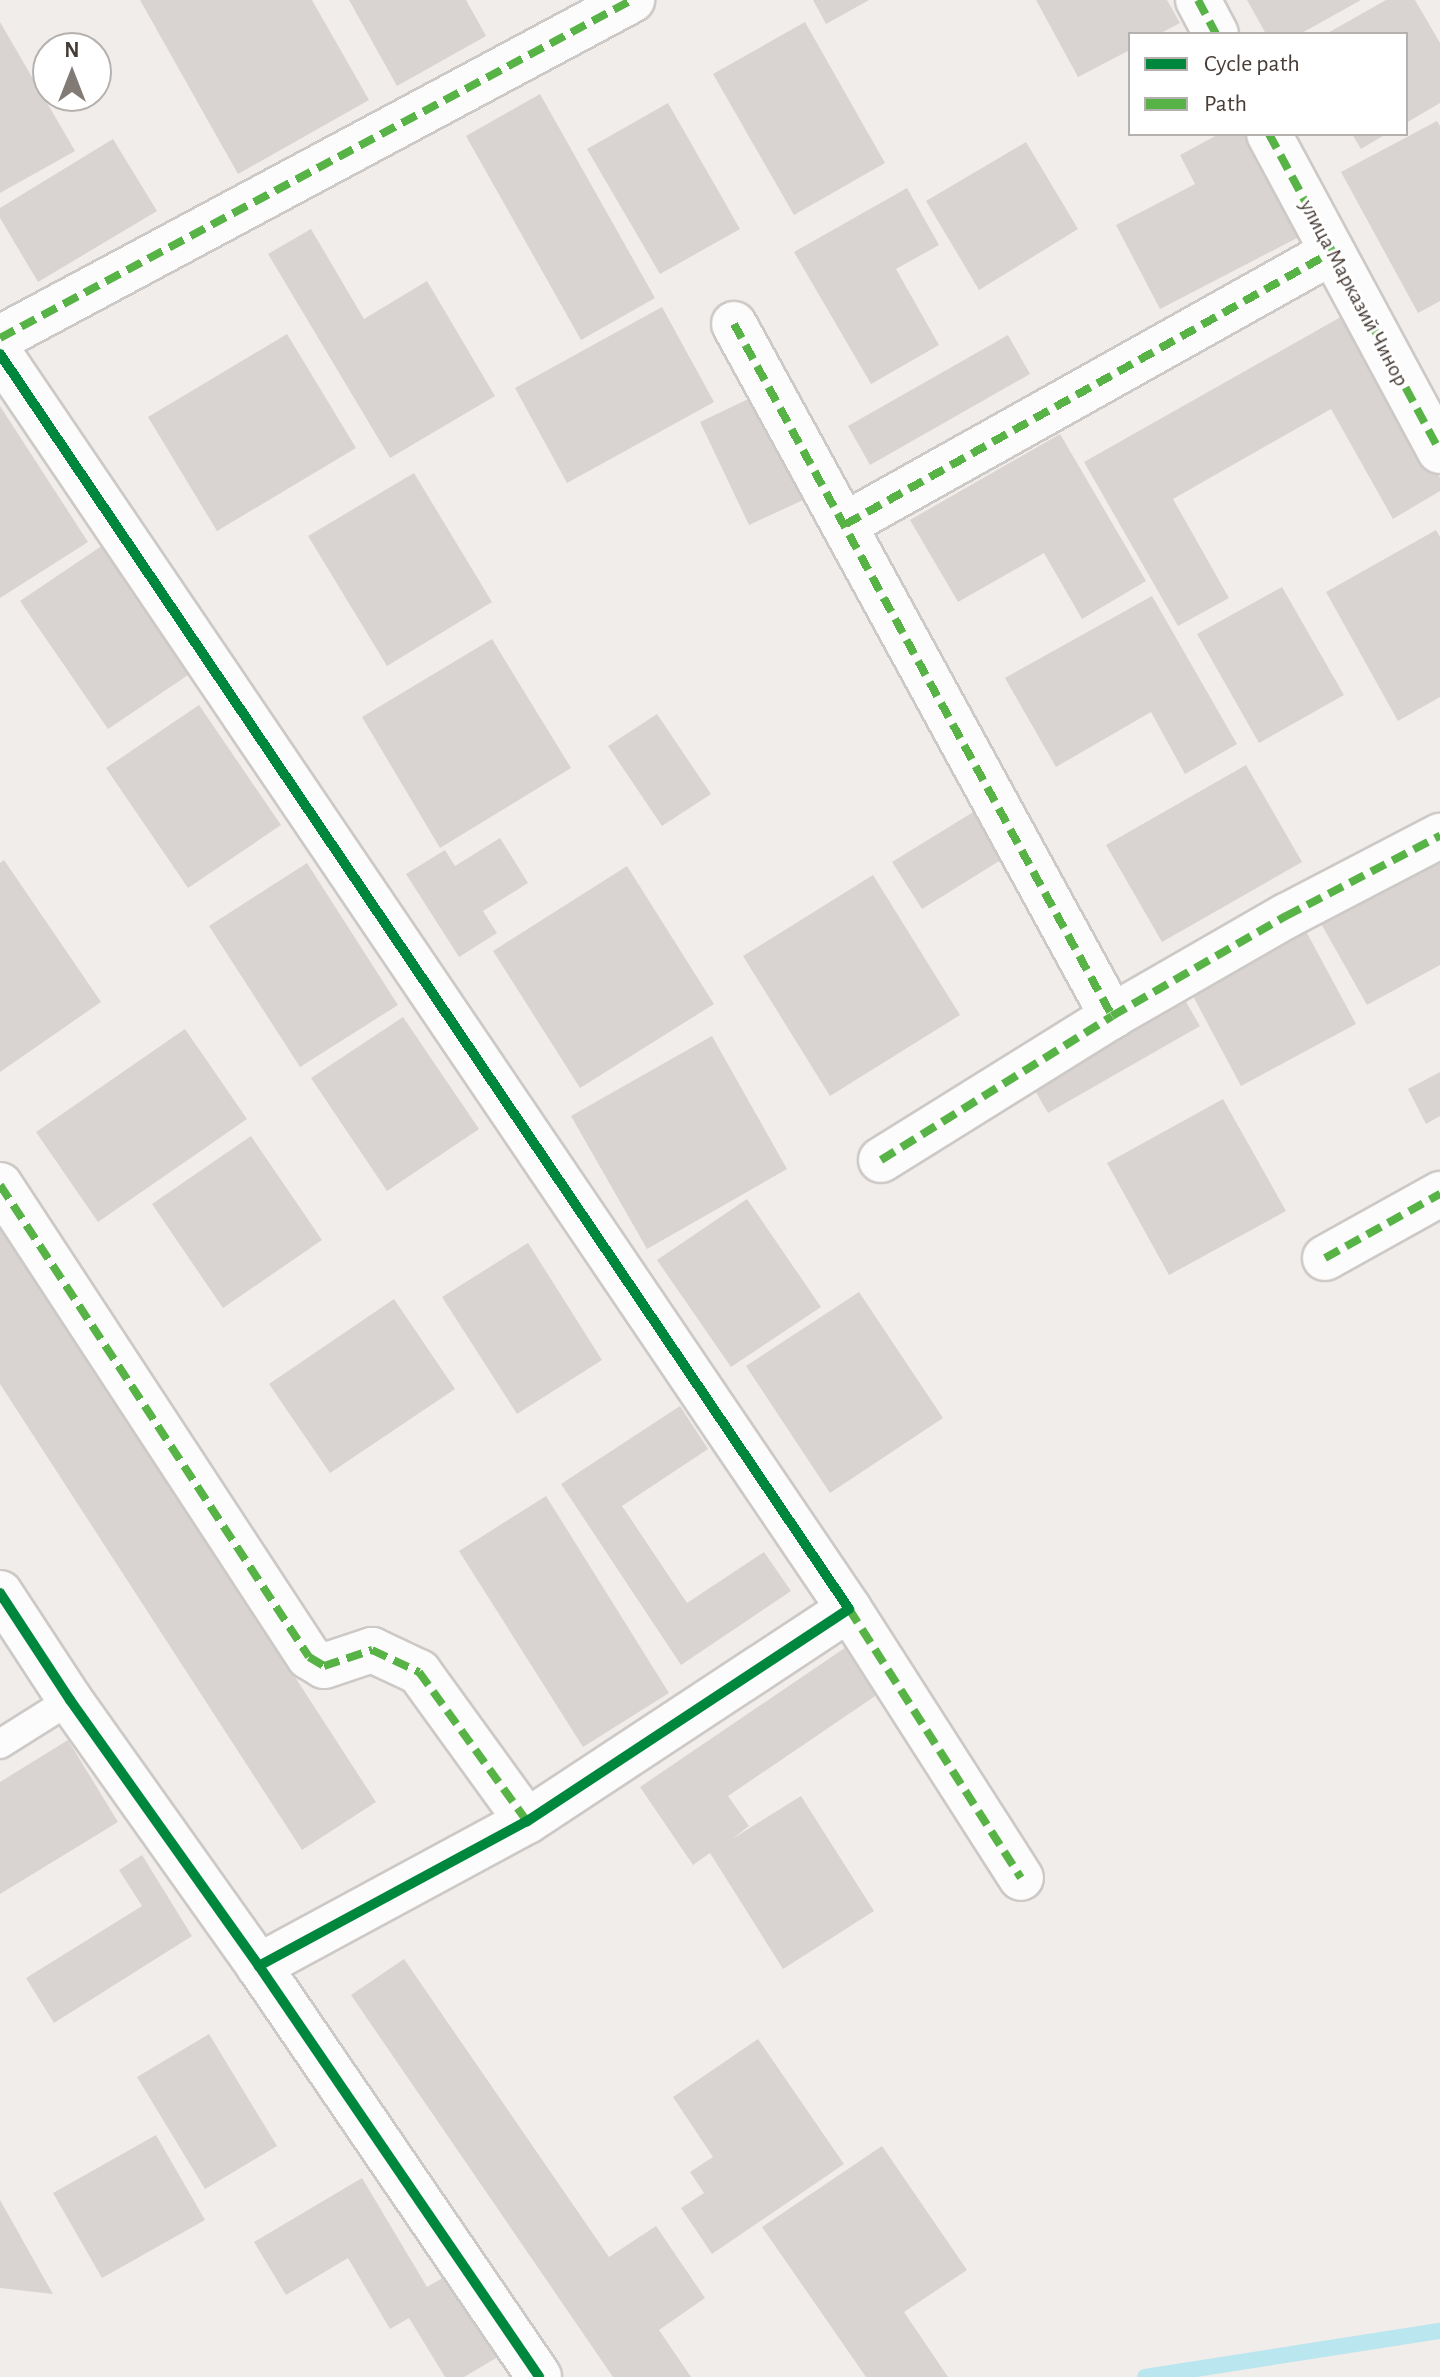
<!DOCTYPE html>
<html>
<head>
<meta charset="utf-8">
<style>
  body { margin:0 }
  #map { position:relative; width:1440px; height:2377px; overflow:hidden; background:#f1edea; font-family:"Alegreya Sans",sans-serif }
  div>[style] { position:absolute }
  .stream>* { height:16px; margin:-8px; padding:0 8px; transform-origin:8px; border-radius:8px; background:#bae6ef }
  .building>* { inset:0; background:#d9d4d1 }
  .roads { filter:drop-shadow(2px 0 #cdc9c6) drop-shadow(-2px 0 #cdc9c6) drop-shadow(0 2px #cdc9c6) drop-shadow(0 -2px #cdc9c6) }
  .service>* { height:28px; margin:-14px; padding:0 14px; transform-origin:14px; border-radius:14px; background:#fdfcfc }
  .minor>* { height:44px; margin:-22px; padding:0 22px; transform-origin:22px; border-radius:22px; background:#fdfcfc }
  .quiet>* { height:8px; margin-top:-4px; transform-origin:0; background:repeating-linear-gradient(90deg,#57b346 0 16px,transparent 0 24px) }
  .cycleway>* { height:10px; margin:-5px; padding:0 5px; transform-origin:5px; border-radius:5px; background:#00873e }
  span { translate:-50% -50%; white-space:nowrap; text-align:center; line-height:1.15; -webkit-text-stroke:6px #fff; paint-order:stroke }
  .street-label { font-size:22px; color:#473c36 }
  .legend { position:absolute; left:1128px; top:32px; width:280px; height:104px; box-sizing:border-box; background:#fff; border:2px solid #b5b1af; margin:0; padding:10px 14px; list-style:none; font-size:24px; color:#473c36 }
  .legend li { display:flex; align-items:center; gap:16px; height:40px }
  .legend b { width:40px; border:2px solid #b5b1af }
  .north { position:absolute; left:32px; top:32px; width:80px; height:80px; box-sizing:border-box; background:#fff; border:2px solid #b5b1af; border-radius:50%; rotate:0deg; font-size:22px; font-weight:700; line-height:32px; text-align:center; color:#473c36 }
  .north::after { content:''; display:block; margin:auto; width:28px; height:36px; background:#827a75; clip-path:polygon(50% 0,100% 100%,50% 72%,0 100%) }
</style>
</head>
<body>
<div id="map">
  <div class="stream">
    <div style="left:1145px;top:2377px;width:299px;rotate:-8.9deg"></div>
  </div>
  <div class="building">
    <div style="clip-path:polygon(140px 0,312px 0,369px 100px,238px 174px)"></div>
    <div style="clip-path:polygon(349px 0,466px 0,486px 36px,397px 86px)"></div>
    <div style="clip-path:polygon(813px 0,869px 0,826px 24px)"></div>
    <div style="clip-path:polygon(1036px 0,1167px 0,1180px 23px,1159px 34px,1130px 34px,1130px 50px,1078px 77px)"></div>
    <div style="clip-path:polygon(1247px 0,1361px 0,1300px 34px,1266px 34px)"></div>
    <div style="clip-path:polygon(1386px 0,1415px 0,1440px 43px,1440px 103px,1406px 123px,1406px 34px,1326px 34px)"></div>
    <div style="clip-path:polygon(0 22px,75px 151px,0 193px)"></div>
    <div style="clip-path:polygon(805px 22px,885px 163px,794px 215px,713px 74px)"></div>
    <div style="clip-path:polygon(540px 94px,655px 298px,581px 340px,466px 136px)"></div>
    <div style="clip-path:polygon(668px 103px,740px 229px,660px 274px,587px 149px)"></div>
    <div style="clip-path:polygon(1437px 121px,1440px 126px,1440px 301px,1418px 313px,1341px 172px)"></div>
    <div style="clip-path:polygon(1219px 134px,1244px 134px,1299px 237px,1160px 309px,1116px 225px,1195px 184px,1180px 155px)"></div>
    <div style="clip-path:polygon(1352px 134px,1386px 134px,1361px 149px)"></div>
    <div style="clip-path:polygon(113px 139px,157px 211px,38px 282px,0 218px,0 208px)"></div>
    <div style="clip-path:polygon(1026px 142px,1078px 229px,979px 290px,926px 201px)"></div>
    <div style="clip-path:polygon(907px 188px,939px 245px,896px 269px,939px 345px,871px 384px,794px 252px)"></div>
    <div style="clip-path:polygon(311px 229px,364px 319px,427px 281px,495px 396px,390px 458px,268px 254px)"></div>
    <div style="clip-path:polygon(662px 307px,714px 402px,567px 483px,515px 388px)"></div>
    <div style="clip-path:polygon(1346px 314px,1440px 478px,1440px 491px,1393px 519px,1331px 409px,1173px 499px,1229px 598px,1178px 626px,1084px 462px)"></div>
    <div style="clip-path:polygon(287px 334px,356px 448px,217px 531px,148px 417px)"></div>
    <div style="clip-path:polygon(1008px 335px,1030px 374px,870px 465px,848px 426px)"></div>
    <div style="clip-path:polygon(765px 391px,814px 495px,749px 525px,700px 422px)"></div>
    <div style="clip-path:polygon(0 406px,88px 542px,0 598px)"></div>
    <div style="clip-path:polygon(1060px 434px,1146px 581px,1082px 619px,1044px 553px,958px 602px,910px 520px)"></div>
    <div style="clip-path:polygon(414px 473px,492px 602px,387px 666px,308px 536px)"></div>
    <div style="clip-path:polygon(1436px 530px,1440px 537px,1440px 697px,1398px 721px,1326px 592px)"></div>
    <div style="clip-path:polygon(109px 541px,197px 669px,108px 729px,20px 601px)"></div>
    <div style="clip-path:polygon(1282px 587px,1344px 695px,1259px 743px,1197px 634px)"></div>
    <div style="clip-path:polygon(1152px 596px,1237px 744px,1185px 774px,1151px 712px,1056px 767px,1005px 678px)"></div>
    <div style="clip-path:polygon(492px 639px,571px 768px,440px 848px,362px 717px)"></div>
    <div style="clip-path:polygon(199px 705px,281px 825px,188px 888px,106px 768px)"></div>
    <div style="clip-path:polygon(657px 714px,711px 794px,662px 826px,608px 746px)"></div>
    <div style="clip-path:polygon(1246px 765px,1302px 862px,1162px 942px,1106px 845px)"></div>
    <div style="clip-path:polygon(983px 806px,1012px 853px,922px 909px,892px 862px)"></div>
    <div style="clip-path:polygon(500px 838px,528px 883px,483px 911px,497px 933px,459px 957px,406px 874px,445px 850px,455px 866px)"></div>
    <div style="clip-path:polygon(1440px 852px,1440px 965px,1367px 1005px,1319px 920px)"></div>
    <div style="clip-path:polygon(4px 860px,101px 1002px,0 1072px,0 863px)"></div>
    <div style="clip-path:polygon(307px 863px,398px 1005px,300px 1067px,209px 926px)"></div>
    <div style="clip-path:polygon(627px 866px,714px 1004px,580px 1088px,493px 951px)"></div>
    <div style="clip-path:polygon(873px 875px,960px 1015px,830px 1096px,743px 956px)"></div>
    <div style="clip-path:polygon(1301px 922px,1356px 1024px,1241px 1086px,1186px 983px)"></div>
    <div style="clip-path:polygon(1178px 988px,1200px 1026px,1048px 1113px,1026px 1075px)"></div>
    <div style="clip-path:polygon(403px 1017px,479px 1129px,387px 1191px,311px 1078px)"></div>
    <div style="clip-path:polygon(185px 1029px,247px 1119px,98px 1222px,36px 1132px)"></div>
    <div style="clip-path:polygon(712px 1036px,787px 1169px,647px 1249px,571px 1116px)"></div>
    <div style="clip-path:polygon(1440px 1072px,1440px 1116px,1426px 1124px,1408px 1089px)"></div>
    <div style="clip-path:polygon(1223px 1099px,1286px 1211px,1169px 1275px,1107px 1163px)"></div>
    <div style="clip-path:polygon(251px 1136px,322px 1240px,223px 1308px,152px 1204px)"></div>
    <div style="clip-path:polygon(747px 1199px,821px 1307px,731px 1367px,657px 1260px)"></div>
    <div style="clip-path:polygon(0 1222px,376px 1802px,302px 1850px,0 1384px)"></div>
    <div style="clip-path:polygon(528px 1243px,602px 1360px,517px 1414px,442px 1297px)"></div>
    <div style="clip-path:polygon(859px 1292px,943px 1418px,830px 1493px,746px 1366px)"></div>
    <div style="clip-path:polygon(394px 1299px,455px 1389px,330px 1473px,269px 1384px)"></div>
    <div style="clip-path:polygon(680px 1406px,708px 1449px,622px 1506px,687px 1603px,764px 1552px,791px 1591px,681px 1665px,561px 1484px)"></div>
    <div style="clip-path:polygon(546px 1496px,669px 1693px,583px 1747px,459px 1551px)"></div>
    <div style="clip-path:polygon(852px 1643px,884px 1690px,728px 1796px,749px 1826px,732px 1839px,801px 1796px,874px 1911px,783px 1969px,710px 1853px,693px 1865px,640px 1787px)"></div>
    <div style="clip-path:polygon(68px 1740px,118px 1822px,0 1894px,0 1782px)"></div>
    <div style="clip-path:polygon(142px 1855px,192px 1936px,54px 2023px,26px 1978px,142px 1906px,119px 1870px)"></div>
    <div style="clip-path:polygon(404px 1959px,609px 2257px,656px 2226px,705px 2298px,659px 2330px,691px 2377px,613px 2377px,351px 1995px)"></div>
    <div style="clip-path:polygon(209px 2034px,277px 2146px,205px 2189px,137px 2077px)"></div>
    <div style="clip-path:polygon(758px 2039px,844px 2164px,712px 2254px,681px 2208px,704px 2193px,690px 2172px,713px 2157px,673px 2097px)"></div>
    <div style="clip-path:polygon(156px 2135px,205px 2220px,102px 2278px,53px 2193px)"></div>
    <div style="clip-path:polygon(882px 2146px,967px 2270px,904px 2312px,948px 2377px,866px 2377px,762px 2227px)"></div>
    <div style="clip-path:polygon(362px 2178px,427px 2287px,453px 2272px,503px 2354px,464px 2377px,445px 2377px,409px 2318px,390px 2329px,348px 2258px,286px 2295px,254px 2242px)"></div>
    <div style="clip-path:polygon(0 2200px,53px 2294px,0 2288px)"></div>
  </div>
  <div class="roads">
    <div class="service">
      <div style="left:0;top:1744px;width:83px;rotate:-32.2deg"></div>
    </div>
    <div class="minor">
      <div style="left:1198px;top:0;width:38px;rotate:62deg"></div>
      <div style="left:1269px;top:134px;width:360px;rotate:61.7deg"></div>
      <div style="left:734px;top:324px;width:789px;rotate:61.35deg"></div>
      <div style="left:0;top:338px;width:717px;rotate:-28.14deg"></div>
      <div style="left:0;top:354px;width:1515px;rotate:55.92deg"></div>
      <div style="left:849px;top:1609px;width:386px;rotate:146.6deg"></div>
      <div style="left:527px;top:1821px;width:305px;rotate:151.6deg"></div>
      <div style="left:846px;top:524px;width:557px;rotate:-29.23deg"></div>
      <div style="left:881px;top:1160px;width:272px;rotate:-31.9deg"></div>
      <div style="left:1112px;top:1016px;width:201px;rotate:-29.9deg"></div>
      <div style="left:1286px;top:916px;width:174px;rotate:-27.5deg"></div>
      <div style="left:0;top:1185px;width:564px;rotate:56.79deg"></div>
      <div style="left:309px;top:1657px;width:17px;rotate:31deg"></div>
      <div style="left:324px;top:1666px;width:51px;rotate:-18.4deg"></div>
      <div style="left:372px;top:1650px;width:52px;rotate:25.1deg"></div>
      <div style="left:419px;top:1672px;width:184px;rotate:54.1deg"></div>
      <div style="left:1325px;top:1258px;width:132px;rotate:-29.1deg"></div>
      <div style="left:0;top:1593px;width:128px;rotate:56.8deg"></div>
      <div style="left:70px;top:1700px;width:326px;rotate:54.6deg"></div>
      <div style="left:259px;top:1966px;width:497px;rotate:55.7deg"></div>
      <div style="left:849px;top:1609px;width:319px;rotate:57.4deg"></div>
    </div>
  </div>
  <div class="quiet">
    <div style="left:1198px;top:0;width:38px;rotate:62deg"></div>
    <div style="left:1269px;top:134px;width:360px;rotate:61.7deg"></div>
    <div style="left:734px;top:324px;width:789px;rotate:61.35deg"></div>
    <div style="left:0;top:338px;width:717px;rotate:-28.14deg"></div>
    <div style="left:846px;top:524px;width:557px;rotate:-29.23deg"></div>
    <div style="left:881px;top:1160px;width:272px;rotate:-31.9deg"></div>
    <div style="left:1112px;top:1016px;width:201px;rotate:-29.9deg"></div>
    <div style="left:1286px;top:916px;width:174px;rotate:-27.5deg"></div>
    <div style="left:0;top:1185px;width:564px;rotate:56.79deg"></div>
    <div style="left:309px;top:1657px;width:17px;rotate:31deg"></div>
    <div style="left:324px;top:1666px;width:51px;rotate:-18.4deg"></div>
    <div style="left:372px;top:1650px;width:52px;rotate:25.1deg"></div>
    <div style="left:419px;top:1672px;width:184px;rotate:54.1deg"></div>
    <div style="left:1325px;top:1258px;width:132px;rotate:-29.1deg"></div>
    <div style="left:849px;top:1609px;width:319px;rotate:57.4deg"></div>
  </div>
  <div class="cycleway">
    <div style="left:0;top:354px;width:1515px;rotate:55.92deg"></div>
    <div style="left:849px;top:1609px;width:386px;rotate:146.6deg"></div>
    <div style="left:527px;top:1821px;width:305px;rotate:151.6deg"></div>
    <div style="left:0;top:1593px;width:128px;rotate:56.8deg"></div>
    <div style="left:70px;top:1700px;width:326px;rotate:54.6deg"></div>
    <div style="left:259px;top:1966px;width:497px;rotate:55.7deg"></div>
  </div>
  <div class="street-label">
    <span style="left:1354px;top:293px;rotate:62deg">улица Марказий Чинор</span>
  </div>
  <ul class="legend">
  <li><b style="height:10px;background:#00873e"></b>Cycle path</li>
  <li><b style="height:10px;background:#57b346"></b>Path</li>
  </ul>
  <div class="north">N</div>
</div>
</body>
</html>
